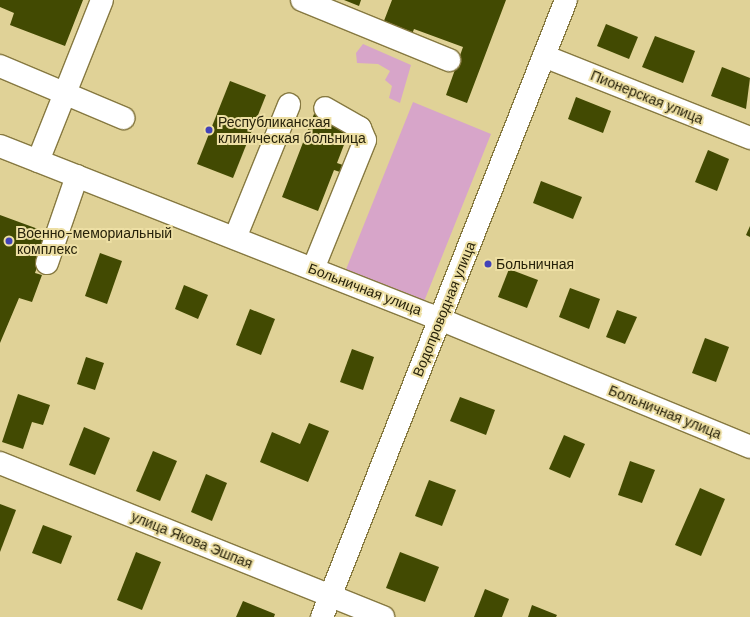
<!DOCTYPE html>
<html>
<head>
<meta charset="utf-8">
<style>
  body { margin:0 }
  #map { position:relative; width:750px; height:617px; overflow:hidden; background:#e0d297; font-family:"DM Sans",sans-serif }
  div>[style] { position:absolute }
  .green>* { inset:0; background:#d7a5c9 }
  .building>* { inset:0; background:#424a02 }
  .roads { filter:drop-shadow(1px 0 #867941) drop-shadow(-1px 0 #867941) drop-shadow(0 1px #867941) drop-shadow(0 -1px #867941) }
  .minor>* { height:22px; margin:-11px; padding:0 11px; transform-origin:11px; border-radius:11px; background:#fff }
  .major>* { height:22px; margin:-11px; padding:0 11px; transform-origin:11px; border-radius:11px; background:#fff }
  .dots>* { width:11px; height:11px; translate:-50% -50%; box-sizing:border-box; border:2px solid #eddfa4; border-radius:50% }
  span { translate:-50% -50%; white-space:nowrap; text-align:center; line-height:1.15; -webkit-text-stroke:4px #eddfa4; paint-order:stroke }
  .street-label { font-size:14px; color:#27220a }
  .poi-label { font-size:14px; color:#27220a }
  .left { translate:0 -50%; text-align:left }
</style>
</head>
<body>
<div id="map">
  <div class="green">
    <div style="clip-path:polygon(363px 44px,411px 65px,400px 103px,389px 98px,392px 86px,385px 80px,390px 71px,378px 64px,357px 63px,356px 53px)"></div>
    <div style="clip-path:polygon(413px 102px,491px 134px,423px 304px,345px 272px)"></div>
  </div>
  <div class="building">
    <div style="clip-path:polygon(0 0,83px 0,65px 46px,10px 25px,14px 13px,0 7px)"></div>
    <div style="clip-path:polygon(344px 0,361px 0,359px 6px)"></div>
    <div style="clip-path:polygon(392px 0,506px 0,467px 103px,446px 95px,463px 47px,414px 29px,411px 37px,382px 26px)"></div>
    <div style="clip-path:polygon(606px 24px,638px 37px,629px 59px,597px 46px)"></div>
    <div style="clip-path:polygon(655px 36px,695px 51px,683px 83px,642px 67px)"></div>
    <div style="clip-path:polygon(722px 67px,750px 78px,746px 109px,711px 96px)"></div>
    <div style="clip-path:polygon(230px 81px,266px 95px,233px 178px,197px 164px)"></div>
    <div style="clip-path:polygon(576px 97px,611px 111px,603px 133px,568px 119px)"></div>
    <div style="clip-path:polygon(314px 114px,350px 129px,337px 163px,343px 165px,340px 172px,334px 170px,318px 211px,282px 197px)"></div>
    <div style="clip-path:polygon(708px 150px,729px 159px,717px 191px,695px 182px)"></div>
    <div style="clip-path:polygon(541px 181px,582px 197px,573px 219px,533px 203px)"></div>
    <div style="clip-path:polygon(0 215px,49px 233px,35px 273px,42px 275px,32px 302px,19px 298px,0 343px)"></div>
    <div style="clip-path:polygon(750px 226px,750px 237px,746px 235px)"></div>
    <div style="clip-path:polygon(100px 253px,122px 261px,107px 304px,85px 296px)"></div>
    <div style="clip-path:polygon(509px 269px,538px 280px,527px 308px,498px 297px)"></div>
    <div style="clip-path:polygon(184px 285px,208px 295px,198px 319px,175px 309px)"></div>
    <div style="clip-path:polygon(570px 288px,600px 299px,589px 329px,559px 317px)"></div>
    <div style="clip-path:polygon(250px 309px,275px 319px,261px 355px,236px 345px)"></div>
    <div style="clip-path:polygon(617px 310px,637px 317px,625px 344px,606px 337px)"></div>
    <div style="clip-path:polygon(705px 338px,729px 347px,716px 382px,692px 373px)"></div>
    <div style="clip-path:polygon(352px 349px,374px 357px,363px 390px,340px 382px)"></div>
    <div style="clip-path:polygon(86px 357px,104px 363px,95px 390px,77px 384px)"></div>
    <div style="clip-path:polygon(18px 394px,50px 405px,43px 425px,32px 422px,23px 449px,2px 442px)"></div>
    <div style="clip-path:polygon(460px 397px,495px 410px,486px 435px,450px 421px)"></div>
    <div style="clip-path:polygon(309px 423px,329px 431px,308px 482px,260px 462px,272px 432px,300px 444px)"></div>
    <div style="clip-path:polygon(84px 427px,110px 438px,95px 475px,69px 465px)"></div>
    <div style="clip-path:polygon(564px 435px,585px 444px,570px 478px,549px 469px)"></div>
    <div style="clip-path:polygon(153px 451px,177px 461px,160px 501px,136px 491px)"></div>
    <div style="clip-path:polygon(630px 461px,655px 470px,642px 503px,618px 495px)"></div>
    <div style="clip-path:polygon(206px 474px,227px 483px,212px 521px,191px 512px)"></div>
    <div style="clip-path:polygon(429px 480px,456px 490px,442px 526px,415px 516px)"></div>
    <div style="clip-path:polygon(700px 488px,725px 499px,701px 556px,675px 545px)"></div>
    <div style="clip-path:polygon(0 504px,16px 510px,0 552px)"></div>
    <div style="clip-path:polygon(43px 525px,72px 536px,61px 564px,32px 553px)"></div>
    <div style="clip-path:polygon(136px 552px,161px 562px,142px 610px,117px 600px)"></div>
    <div style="clip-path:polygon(400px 552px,439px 567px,425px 602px,386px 588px)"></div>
    <div style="clip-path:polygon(485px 589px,509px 599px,502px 617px,474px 617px)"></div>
    <div style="clip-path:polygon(243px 601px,275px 614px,274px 617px,236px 617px)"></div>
    <div style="clip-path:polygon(532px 605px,557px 615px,556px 617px,528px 617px)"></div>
  </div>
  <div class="roads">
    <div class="minor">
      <div style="left:302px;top:0;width:159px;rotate:22.2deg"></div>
      <div style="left:544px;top:56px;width:222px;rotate:21.7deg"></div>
      <div style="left:0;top:66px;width:134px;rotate:22.9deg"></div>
      <div style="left:0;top:146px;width:462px;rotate:21.5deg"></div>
      <div style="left:430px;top:315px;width:346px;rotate:22.4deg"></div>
      <div style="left:38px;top:161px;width:173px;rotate:-68.3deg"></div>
      <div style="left:235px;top:238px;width:144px;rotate:-67.9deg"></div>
      <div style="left:47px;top:263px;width:92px;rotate:-71deg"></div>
      <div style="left:313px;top:269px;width:139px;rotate:-68deg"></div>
      <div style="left:365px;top:140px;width:13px;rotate:-113deg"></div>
      <div style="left:360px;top:128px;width:40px;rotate:-150.3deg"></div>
      <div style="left:0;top:463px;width:413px;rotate:21.9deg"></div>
    </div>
    <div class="major">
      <div style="left:322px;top:617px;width:663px;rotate:-68.42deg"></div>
    </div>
  </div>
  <div class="dots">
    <div style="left:209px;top:130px;background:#4343b8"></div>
    <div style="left:9px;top:241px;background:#4343b8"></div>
    <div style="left:488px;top:264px;background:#4343b8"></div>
  </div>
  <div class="street-label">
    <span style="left:647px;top:97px;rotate:22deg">Пионерская улица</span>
    <span style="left:365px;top:289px;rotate:21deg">Больничная улица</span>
    <span style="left:444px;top:309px;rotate:-68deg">Водопроводная улица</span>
    <span style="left:665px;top:412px;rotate:22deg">Больничная улица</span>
    <span style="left:192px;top:540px;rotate:22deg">улица Якова Эшпая</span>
  </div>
  <div class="poi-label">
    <span class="left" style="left:218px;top:130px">Республиканская<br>клиническая больница</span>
    <span class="left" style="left:17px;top:241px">Военно-мемориальный<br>комплекс</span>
    <span class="left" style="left:496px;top:264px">Больничная</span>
  </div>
</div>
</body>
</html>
